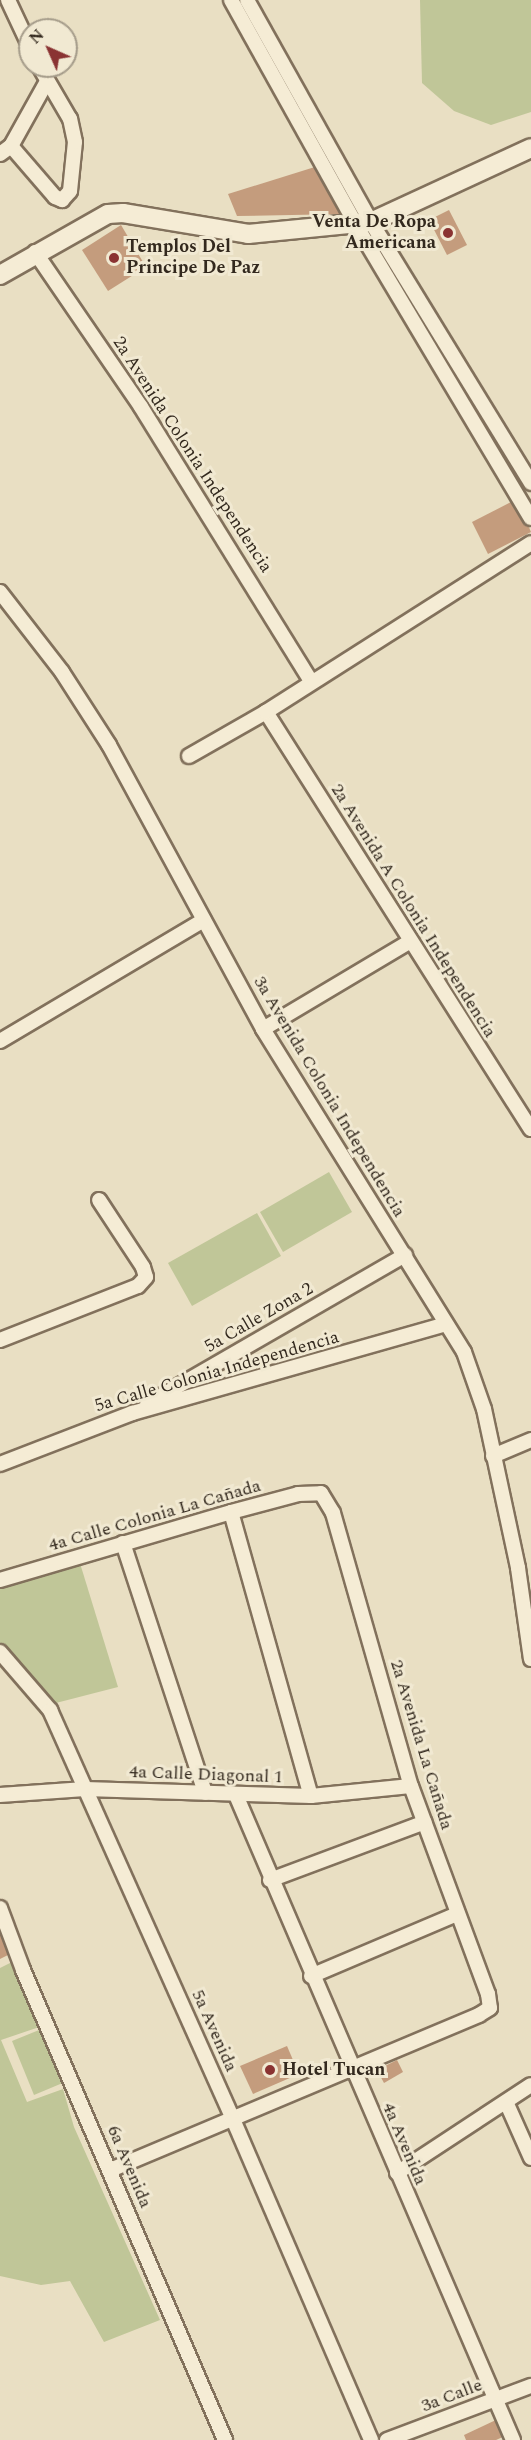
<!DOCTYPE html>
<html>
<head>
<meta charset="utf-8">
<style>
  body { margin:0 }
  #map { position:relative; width:531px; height:2440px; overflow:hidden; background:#e9dfc3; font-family:Spectral,serif }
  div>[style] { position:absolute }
  .green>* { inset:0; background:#c0c698 }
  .building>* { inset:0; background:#c49c7d }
  .roads { filter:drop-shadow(2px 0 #82715c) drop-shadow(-2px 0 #82715c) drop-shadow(0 2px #82715c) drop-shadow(0 -2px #82715c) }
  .minor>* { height:14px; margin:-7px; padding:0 7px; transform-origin:7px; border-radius:7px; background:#f5ecd5 }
  .tertiary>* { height:18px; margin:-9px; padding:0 9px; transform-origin:9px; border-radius:9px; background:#f5ecd5 }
  .dots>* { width:16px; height:16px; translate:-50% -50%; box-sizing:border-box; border:3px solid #f1e9d2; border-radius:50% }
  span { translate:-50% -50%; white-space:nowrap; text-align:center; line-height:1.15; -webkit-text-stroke:6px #f1e9d2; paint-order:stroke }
  .poi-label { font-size:18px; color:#33291e; font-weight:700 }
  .right { translate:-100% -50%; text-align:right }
  .left { translate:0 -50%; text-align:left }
  .street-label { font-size:18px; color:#33291e }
  .north { position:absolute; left:18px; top:18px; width:60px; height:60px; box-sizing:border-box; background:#f1e9d2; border:2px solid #a59c8a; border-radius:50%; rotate:315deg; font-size:16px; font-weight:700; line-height:24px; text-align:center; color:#33291e }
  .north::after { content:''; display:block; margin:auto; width:21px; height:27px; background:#8a3332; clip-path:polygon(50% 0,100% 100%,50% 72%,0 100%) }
</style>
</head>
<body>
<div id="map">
  <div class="green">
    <div style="clip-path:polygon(420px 0,531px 0,531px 112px,491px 125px,454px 111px,422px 83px)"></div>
    <div style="clip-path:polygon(329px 1172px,352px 1212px,283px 1252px,260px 1212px)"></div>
    <div style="clip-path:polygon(257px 1213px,281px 1256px,192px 1306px,168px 1263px)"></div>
    <div style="clip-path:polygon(79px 1560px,118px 1687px,52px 1704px,0 1647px,0 1584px)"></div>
    <div style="clip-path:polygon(26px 1955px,54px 2022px,1px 2040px,27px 2102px,63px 2089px,74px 2127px,160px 2320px,104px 2342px,70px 2281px,41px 2285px,0 2276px,0 1968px)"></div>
    <div style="clip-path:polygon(44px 2028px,65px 2082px,34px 2095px,12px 2041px)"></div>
  </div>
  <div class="building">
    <div style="clip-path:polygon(318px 166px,343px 214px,237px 216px,228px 194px)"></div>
    <div style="clip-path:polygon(449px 210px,467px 245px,447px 255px,429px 220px)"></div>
    <div style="clip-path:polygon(121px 225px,146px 267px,108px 291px,82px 250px)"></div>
    <div style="clip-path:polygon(517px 499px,531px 532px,488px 554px,472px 522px)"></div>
    <div style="clip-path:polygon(0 1923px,12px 1953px,0 1959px)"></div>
    <div style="clip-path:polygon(287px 2046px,299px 2074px,253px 2094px,240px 2066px)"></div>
    <div style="clip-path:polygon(397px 2060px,403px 2072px,384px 2083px,377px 2070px)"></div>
    <div style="clip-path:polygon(498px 2419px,505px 2436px,496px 2440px,466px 2440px,464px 2435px)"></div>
  </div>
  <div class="roads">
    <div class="minor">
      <div style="left:8px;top:0;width:52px;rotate:64.9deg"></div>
      <div style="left:231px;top:0;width:257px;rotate:60.9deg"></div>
      <div style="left:356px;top:225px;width:341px;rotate:59.2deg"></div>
      <div style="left:247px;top:0;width:254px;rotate:60.8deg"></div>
      <div style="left:371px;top:222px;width:306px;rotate:58.5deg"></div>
      <div style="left:11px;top:146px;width:67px;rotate:49.2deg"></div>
      <div style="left:55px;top:197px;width:8px;rotate:23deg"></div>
      <div style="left:62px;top:200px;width:12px;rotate:-48deg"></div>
      <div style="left:70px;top:191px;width:49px;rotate:-84.2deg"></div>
      <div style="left:75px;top:142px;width:24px;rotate:-102deg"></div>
      <div style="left:70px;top:119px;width:61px;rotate:-120.3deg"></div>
      <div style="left:0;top:154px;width:14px;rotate:-36deg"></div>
      <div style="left:11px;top:146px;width:72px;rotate:-60.9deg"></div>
      <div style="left:35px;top:252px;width:188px;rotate:55.6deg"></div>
      <div style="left:141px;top:407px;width:322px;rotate:58.2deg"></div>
      <div style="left:0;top:592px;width:101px;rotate:52.2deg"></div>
      <div style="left:62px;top:672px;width:87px;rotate:57.2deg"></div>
      <div style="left:109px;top:745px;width:323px;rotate:61.5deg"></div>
      <div style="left:263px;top:1029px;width:380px;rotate:58.1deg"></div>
      <div style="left:464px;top:1352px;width:60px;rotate:70.7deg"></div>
      <div style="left:484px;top:1409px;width:163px;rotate:77.9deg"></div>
      <div style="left:518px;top:1568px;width:92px;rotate:81.9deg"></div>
      <div style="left:266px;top:712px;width:494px;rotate:57.6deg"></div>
      <div style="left:189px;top:756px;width:89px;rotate:-29.7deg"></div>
      <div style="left:266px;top:712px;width:314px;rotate:-32.5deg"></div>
      <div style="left:263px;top:1029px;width:170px;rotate:-30.8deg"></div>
      <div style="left:0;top:1041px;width:237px;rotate:-30.7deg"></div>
      <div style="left:0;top:1340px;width:148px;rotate:-21.4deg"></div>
      <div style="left:138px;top:1286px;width:12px;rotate:-48deg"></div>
      <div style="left:146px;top:1277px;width:10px;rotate:-107deg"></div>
      <div style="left:143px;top:1267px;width:80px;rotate:-123.3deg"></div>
      <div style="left:147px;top:1404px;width:298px;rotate:-30deg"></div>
      <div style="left:493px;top:1456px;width:41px;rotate:-22.8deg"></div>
      <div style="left:0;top:1464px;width:142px;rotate:-21.1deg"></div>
      <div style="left:132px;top:1413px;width:326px;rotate:-15.8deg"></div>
      <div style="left:231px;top:1512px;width:295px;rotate:74.3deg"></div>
      <div style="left:123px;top:1543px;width:263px;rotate:71.8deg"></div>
      <div style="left:0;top:1580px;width:241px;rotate:-16.4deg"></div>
      <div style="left:231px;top:1512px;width:69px;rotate:-15deg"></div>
      <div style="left:298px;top:1494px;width:23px;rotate:-2deg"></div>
      <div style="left:321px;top:1493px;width:23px;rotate:59deg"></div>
      <div style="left:333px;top:1513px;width:284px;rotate:74.1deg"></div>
      <div style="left:411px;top:1786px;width:222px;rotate:69.7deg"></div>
      <div style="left:488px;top:1994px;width:14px;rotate:82deg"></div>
      <div style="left:490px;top:2008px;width:13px;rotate:148deg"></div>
      <div style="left:479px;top:2015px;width:400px;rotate:157.2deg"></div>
      <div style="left:0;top:1652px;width:77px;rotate:49.2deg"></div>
      <div style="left:50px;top:1710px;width:446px;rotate:65.9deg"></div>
      <div style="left:232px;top:2117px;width:352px;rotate:66.7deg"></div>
      <div style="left:0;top:1795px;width:85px;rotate:-4deg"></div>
      <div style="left:85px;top:1789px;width:226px;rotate:1.8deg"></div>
      <div style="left:311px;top:1796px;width:100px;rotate:-5.7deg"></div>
      <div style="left:236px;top:1795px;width:702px;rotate:66.76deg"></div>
      <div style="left:270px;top:1880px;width:165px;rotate:-20.5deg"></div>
      <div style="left:0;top:1908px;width:66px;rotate:69.6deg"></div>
      <div style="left:23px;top:1970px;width:512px;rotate:66.74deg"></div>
      <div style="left:311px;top:1976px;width:159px;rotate:-23deg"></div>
      <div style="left:507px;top:2104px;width:59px;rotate:66deg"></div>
      <div style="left:397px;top:2173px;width:160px;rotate:-33.3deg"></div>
      <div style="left:387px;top:2440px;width:154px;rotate:-20.6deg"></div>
    </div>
    <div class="tertiary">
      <div style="left:0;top:275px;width:124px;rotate:-29.5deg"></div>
      <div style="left:108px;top:214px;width:15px;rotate:-4deg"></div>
      <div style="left:123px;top:213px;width:127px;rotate:9.5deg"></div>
      <div style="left:248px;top:234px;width:124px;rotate:-5.6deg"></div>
      <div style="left:371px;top:222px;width:176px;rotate:-24.8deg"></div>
    </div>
  </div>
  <div class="dots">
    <div style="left:448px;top:233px;background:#8a3332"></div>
    <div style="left:114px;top:258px;background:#8a3332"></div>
    <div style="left:270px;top:2070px;background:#8a3332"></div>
  </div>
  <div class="poi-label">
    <span class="right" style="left:436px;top:233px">Venta De Ropa<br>Americana</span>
    <span class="left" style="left:126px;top:258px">Templos Del<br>Principe De Paz</span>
    <span class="left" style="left:282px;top:2070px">Hotel Tucan</span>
  </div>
  <div class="street-label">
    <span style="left:192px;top:455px;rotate:57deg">2a Avenida Colonia Independencia</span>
    <span style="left:413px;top:911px;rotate:58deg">2a Avenida A Colonia Independencia</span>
    <span style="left:329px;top:1097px;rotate:59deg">3a Avenida Colonia Independencia</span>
    <span style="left:259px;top:1318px;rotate:-30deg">5a Calle Zona 2</span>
    <span style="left:217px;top:1372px;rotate:-16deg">5a Calle Colonia Independencia</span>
    <span style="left:155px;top:1516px;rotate:-16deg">4a Calle Colonia La Cañada</span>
    <span style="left:421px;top:1745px;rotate:73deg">2a Avenida La Cañada</span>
    <span style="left:206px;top:1775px;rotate:2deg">4a Calle Diagonal 1</span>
    <span style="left:214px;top:2031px;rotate:66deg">5a Avenida</span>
    <span style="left:404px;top:2144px;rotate:67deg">4a Avenida</span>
    <span style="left:129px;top:2167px;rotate:67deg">6a Avenida</span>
    <span style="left:452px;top:2396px;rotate:-21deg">3a Calle</span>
  </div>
  <div class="north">N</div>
</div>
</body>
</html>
